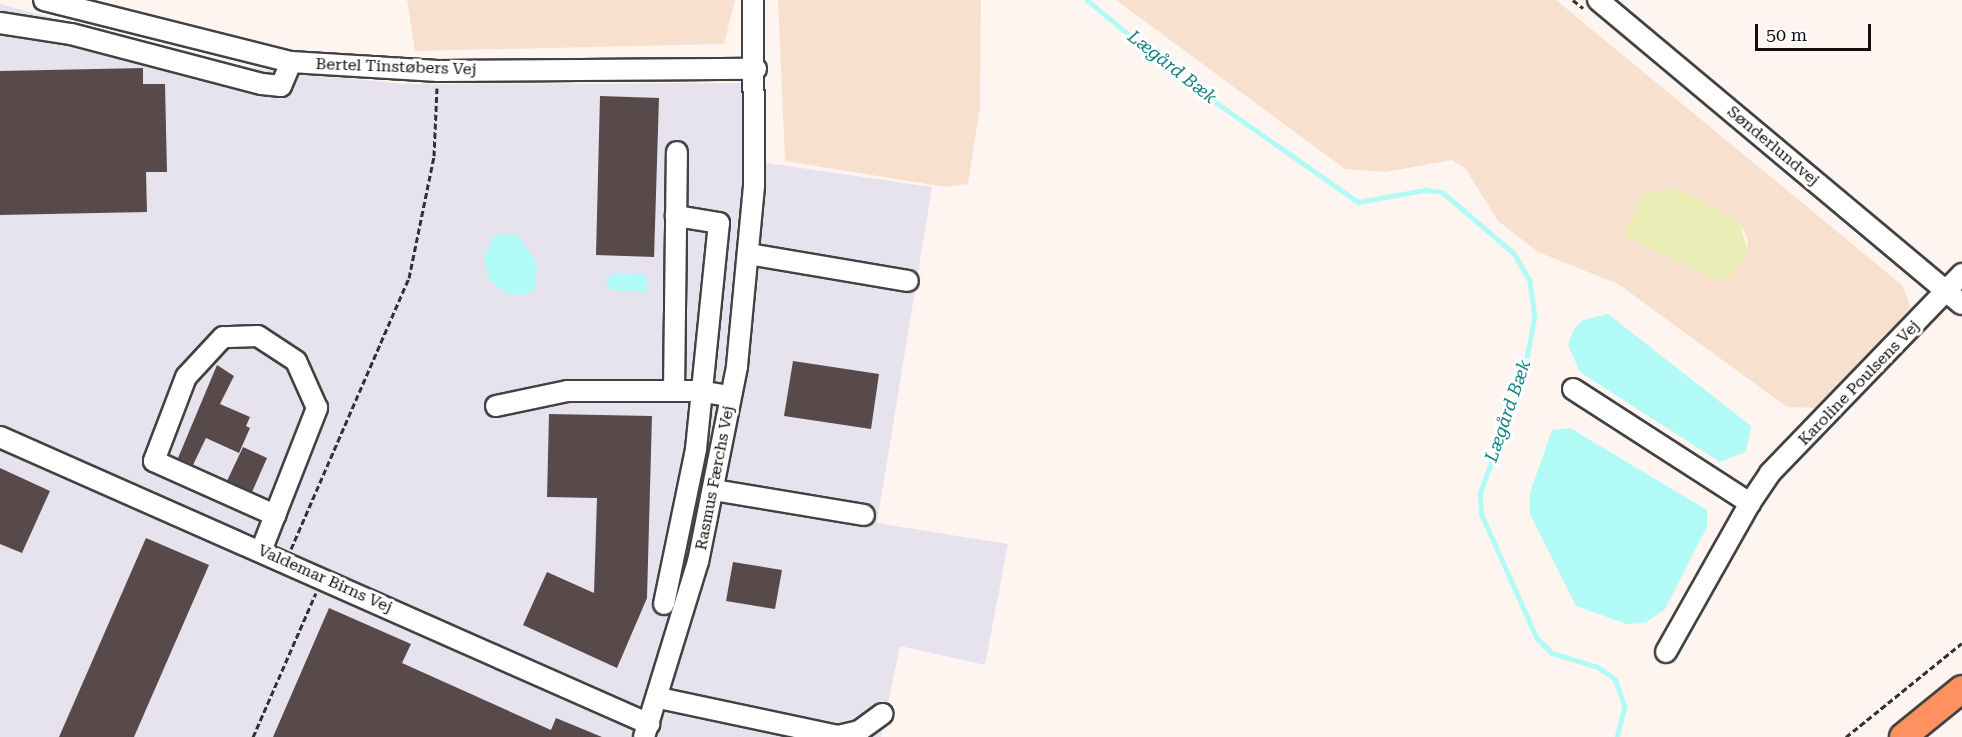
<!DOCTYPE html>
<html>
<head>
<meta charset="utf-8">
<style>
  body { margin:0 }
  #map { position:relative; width:1962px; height:737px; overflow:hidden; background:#fff5f0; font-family:"Roboto Serif",serif }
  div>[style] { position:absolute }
  .industrial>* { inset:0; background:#e7e3ee }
  .farmland>* { inset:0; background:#f7e1ce }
  .green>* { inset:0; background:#ebedb6 }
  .water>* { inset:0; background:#b1faf5 }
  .stream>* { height:4.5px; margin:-2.25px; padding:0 2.25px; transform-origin:2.25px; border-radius:2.25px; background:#b1faf5 }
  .building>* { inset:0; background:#584a4b }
  .path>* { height:3px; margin-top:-1.5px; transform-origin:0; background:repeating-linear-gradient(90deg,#313131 0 6px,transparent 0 9px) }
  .roads { filter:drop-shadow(2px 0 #424242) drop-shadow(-2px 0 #424242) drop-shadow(0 2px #424242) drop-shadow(0 -2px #424242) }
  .minor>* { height:20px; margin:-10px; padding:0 10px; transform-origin:10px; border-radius:10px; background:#fff }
  .major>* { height:26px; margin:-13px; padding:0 13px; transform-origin:13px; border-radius:13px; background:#ff9060 }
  span { translate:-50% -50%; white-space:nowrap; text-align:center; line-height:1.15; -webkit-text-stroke:6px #fff; paint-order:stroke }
  .street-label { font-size:16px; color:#0f0f0f }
  .water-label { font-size:18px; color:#0f8482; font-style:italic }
  .scale { position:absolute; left:1755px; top:24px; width:116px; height:27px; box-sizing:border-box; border:3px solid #0f0f0f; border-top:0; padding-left:8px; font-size:18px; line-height:21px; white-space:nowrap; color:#0f0f0f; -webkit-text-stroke:4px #fff; paint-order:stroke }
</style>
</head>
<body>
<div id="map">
  <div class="industrial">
    <div style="clip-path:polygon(0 4px,233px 66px,404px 84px,742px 83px,746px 160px,932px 187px,877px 523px,1008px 544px,985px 665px,900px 646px,881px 737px,0 737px)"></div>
  </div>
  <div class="farmland">
    <div style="clip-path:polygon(407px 0,735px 0,724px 44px,415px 51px)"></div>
    <div style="clip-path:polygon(778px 0,981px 0,980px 107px,968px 184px,945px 187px,785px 161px)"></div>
    <div style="clip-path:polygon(evenodd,1116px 0,1556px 0,1902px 285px,1911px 308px,1815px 408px,1787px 407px,1618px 284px,1538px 252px,1498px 221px,1465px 168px,1452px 160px,1386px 172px,1345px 169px,1116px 0,1690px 194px,1740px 223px,1747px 237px,1748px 252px,1730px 277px,1716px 279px,1690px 194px)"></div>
  </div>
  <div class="green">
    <div style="clip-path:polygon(1664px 188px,1690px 194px,1740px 223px,1748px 252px,1730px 277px,1716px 279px,1624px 236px,1642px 195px)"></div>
  </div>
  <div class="water">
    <div style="clip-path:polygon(505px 234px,518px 235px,537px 263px,535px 290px,521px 295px,505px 293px,489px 280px,484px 258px,493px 237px)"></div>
    <div style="clip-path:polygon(615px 273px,645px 274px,648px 292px,610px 290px,605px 282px)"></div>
    <div style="clip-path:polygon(1608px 314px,1751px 426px,1746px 452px,1720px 462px,1580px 372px,1568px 345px,1574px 329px,1583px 320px)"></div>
    <div style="clip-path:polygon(1570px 428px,1707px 510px,1707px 527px,1665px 609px,1645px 623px,1627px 624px,1576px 606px,1530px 514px,1530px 493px,1552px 430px)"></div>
  </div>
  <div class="stream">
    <div style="left:1087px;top:0;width:126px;rotate:39.5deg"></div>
    <div style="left:1184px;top:80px;width:213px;rotate:35deg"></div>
    <div style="left:1358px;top:202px;width:68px;rotate:-10.2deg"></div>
    <div style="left:1425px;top:190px;width:17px;rotate:7deg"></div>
    <div style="left:1442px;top:192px;width:94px;rotate:40.3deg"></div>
    <div style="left:1514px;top:253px;width:32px;rotate:60deg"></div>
    <div style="left:1530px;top:281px;width:35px;rotate:82deg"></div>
    <div style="left:1535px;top:316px;width:59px;rotate:100.7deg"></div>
    <div style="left:1524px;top:374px;width:128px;rotate:110.1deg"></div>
    <div style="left:1480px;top:494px;width:21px;rotate:85deg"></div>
    <div style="left:1482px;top:515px;width:135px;rotate:65.9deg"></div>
    <div style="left:1537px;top:638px;width:21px;rotate:45deg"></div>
    <div style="left:1552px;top:653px;width:48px;rotate:16.9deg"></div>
    <div style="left:1598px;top:667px;width:21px;rotate:35deg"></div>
    <div style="left:1615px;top:679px;width:29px;rotate:70deg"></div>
    <div style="left:1625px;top:706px;width:32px;rotate:104deg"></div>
  </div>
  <div class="building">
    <div style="clip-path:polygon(143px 68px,143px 84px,165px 84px,167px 172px,146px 172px,147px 212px,0 215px,0 71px)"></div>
    <div style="clip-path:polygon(600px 96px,659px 98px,654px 257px,596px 255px)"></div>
    <div style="clip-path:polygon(793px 361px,879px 374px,871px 429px,784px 416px)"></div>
    <div style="clip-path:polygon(217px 365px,234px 376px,220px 404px,250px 417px,246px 426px,250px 428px,239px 453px,206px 438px,193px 465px,178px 458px)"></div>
    <div style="clip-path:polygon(549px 414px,652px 416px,647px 598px,617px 668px,523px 625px,547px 572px,594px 593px,597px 498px,547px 497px)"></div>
    <div style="clip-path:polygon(243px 447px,267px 458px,252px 492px,227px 481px)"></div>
    <div style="clip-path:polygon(0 468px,50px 491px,22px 553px,0 544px)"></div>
    <div style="clip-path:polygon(146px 538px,209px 565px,134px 737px,59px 737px)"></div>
    <div style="clip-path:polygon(733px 562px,782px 570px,775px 609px,726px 601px)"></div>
    <div style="clip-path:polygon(329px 608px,411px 644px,402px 663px,551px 730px,556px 718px,602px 737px,273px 737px)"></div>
  </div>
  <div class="path">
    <div style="left:1573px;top:0;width:13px;rotate:39deg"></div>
    <div style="left:291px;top:549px;width:296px;rotate:-66.5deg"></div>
    <div style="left:409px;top:278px;width:125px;rotate:-78.4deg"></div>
    <div style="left:434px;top:156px;width:68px;rotate:-87.5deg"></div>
    <div style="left:253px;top:737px;width:157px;rotate:-66.4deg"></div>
    <div style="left:1846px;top:737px;width:149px;rotate:-39deg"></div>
  </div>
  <div class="roads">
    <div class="minor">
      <div style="left:44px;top:0;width:255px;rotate:14.1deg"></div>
      <div style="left:291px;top:62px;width:147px;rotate:3.5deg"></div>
      <div style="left:438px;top:71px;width:318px;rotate:-0.4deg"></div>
      <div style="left:1598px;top:0;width:474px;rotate:39.9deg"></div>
      <div style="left:0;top:23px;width:72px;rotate:8.8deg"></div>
      <div style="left:71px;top:34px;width:197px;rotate:14.7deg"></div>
      <div style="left:262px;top:84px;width:19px;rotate:6deg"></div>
      <div style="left:281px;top:86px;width:26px;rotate:-67deg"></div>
      <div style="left:749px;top:254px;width:161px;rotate:9.6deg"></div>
      <div style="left:1573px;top:389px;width:211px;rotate:32.8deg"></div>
      <div style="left:1750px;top:503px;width:36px;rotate:-56deg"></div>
      <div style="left:1770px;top:473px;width:277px;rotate:-46deg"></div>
      <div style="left:674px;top:391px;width:239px;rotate:-89.3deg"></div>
      <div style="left:496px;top:406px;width:73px;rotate:-11.9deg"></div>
      <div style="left:567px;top:391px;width:131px"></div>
      <div style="left:698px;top:391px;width:32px;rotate:9deg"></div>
      <div style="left:0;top:437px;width:710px;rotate:23.86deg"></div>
      <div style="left:714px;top:490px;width:152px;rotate:9.5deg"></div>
      <div style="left:261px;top:551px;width:154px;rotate:-68.6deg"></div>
      <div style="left:317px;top:408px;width:51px;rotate:-114.1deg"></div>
      <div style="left:296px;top:361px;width:45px;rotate:-146.7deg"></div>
      <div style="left:258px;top:336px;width:35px;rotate:178deg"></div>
      <div style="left:223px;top:337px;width:54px;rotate:132.8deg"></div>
      <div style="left:186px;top:377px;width:90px;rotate:110.9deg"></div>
      <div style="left:154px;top:461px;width:133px;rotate:24.1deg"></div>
      <div style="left:664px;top:604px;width:158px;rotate:-78.3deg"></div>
      <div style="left:696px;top:449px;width:227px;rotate:-84.2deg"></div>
      <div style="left:719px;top:223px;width:44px;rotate:-170.8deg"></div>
      <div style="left:1666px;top:652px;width:171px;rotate:-60.6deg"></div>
      <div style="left:659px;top:698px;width:183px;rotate:12deg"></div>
      <div style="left:838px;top:736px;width:22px;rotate:-13deg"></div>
      <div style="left:859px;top:731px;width:29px;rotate:-36deg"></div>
      <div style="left:644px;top:737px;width:183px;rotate:-72.9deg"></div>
      <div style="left:698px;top:562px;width:200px;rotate:-78.7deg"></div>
      <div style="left:737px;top:366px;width:182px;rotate:-84.6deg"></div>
      <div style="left:754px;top:185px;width:185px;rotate:-90.3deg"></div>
    </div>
    <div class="major">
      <div style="left:1903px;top:737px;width:76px;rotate:-39.1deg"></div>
    </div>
  </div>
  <div class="street-label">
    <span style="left:396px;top:67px;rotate:2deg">Bertel Tinstøbers Vej</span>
    <span style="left:1773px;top:146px;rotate:40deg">Sønderlundvej</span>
    <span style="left:1859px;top:383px;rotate:-46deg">Karoline Poulsens Vej</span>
    <span style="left:715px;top:478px;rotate:-79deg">Rasmus Færchs Vej</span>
    <span style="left:325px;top:579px;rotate:24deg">Valdemar Birns Vej</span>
  </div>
  <div class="water-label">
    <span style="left:1172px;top:67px;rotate:38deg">Lægård Bæk</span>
    <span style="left:1508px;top:411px;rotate:-71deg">Lægård Bæk</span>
  </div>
  <div class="scale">50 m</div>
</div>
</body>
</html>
